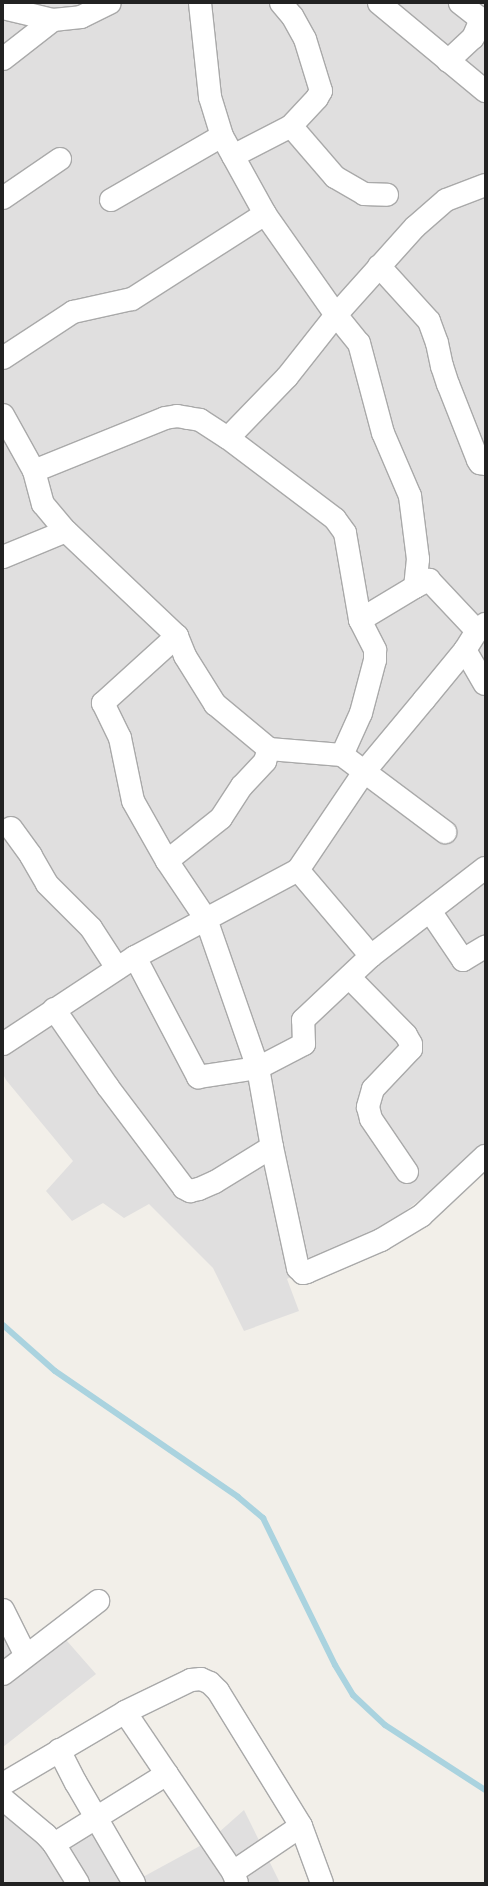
<!DOCTYPE html>
<html>
<head>
<meta charset="utf-8">
<style>
  body { margin:0 }
  #map { position:relative; width:488px; height:1886px; overflow:hidden; background:#f2efe9; font-family:"Alegreya Sans",sans-serif }
  div>[style] { position:absolute }
  .residential>* { inset:0; background:#e0dfdf }
  .stream>* { height:6px; margin:-3px; padding:0 3px; transform-origin:3px; border-radius:3px; background:#aad3df }
  .roads { filter:drop-shadow(1px 0 #a9a9a9) drop-shadow(-1px 0 #a9a9a9) drop-shadow(0 1px #a9a9a9) drop-shadow(0 -1px #a9a9a9) }
  .street>* { height:22px; margin:-11px; padding:0 11px; transform-origin:11px; border-radius:11px; background:#fff }
  span { translate:-50% -50%; white-space:nowrap; text-align:center; line-height:1.15; -webkit-text-stroke:3px #fff; paint-order:stroke }
  .frame { position:absolute; inset:0; border:4px solid #222; pointer-events:none }
</style>
</head>
<body>
<div id="map">
  <div class="residential">
    <div style="clip-path:polygon(3px 3px,485px 3px,485px 1144px,441px 1183px,390px 1223px,287px 1279px,299px 1311px,244px 1331px,213px 1268px,149px 1204px,124px 1218px,103px 1203px,72px 1221px,46px 1191px,73px 1161px,6px 1080px,3px 1074px)"></div>
    <div style="clip-path:polygon(3px 1604px,36px 1647px,60px 1633px,96px 1674px,3px 1747px)"></div>
    <div style="clip-path:polygon(3px 1793px,53px 1848px,100px 1824px,141px 1878px,209px 1841px,244px 1810px,280px 1883px,3px 1883px)"></div>
  </div>
  <div class="stream">
    <div style="left:3px;top:1325px;width:69px;rotate:41.5deg"></div>
    <div style="left:55px;top:1371px;width:222px;rotate:34.5deg"></div>
    <div style="left:238px;top:1497px;width:33px;rotate:40deg"></div>
    <div style="left:263px;top:1518px;width:164px;rotate:63.9deg"></div>
    <div style="left:335px;top:1665px;width:35px;rotate:59deg"></div>
    <div style="left:353px;top:1695px;width:44px;rotate:43.2deg"></div>
    <div style="left:385px;top:1725px;width:119px;rotate:33deg"></div>
  </div>
  <div class="roads">
    <div class="street">
      <div style="left:200px;top:3px;width:95px;rotate:83.9deg"></div>
      <div style="left:210px;top:97px;width:41px;rotate:72.9deg"></div>
      <div style="left:222px;top:136px;width:89px;rotate:61.1deg"></div>
      <div style="left:265px;top:214px;width:123px;rotate:54.9deg"></div>
      <div style="left:336px;top:315px;width:36px;rotate:51deg"></div>
      <div style="left:359px;top:343px;width:93px;rotate:75.1deg"></div>
      <div style="left:383px;top:433px;width:69px;rotate:66.8deg"></div>
      <div style="left:410px;top:496px;width:64px;rotate:82.8deg"></div>
      <div style="left:418px;top:559px;width:28px;rotate:96deg"></div>
      <div style="left:415px;top:587px;width:16px;rotate:-27deg"></div>
      <div style="left:429px;top:580px;width:70px;rotate:46.7deg"></div>
      <div style="left:379px;top:3px;width:138px;rotate:39.7deg"></div>
      <div style="left:3px;top:8px;width:51px;rotate:13.5deg"></div>
      <div style="left:53px;top:20px;width:28px;rotate:-6deg"></div>
      <div style="left:81px;top:17px;width:32px;rotate:-26deg"></div>
      <div style="left:3px;top:59px;width:63px;rotate:-38deg"></div>
      <div style="left:448px;top:61px;width:34px;rotate:-43deg"></div>
      <div style="left:473px;top:38px;width:15px;rotate:-67deg"></div>
      <div style="left:479px;top:24px;width:7px;rotate:-98deg"></div>
      <div style="left:478px;top:17px;width:23px;rotate:-142deg"></div>
      <div style="left:291px;top:126px;width:67px;rotate:49.2deg"></div>
      <div style="left:335px;top:177px;width:34px;rotate:30deg"></div>
      <div style="left:364px;top:194px;width:23px;rotate:2deg"></div>
      <div style="left:233px;top:156px;width:65px;rotate:-27.3deg"></div>
      <div style="left:291px;top:126px;width:38px;rotate:-47deg"></div>
      <div style="left:317px;top:98px;width:8px;rotate:-60deg"></div>
      <div style="left:321px;top:91px;width:54px;rotate:-107.1deg"></div>
      <div style="left:305px;top:39px;width:26px;rotate:-119deg"></div>
      <div style="left:292px;top:16px;width:17px;rotate:-130deg"></div>
      <div style="left:3px;top:198px;width:69px;rotate:-34.4deg"></div>
      <div style="left:111px;top:200px;width:128px;rotate:-30deg"></div>
      <div style="left:379px;top:266px;width:74px;rotate:47.7deg"></div>
      <div style="left:429px;top:321px;width:23px;rotate:70deg"></div>
      <div style="left:437px;top:343px;width:24px;rotate:78deg"></div>
      <div style="left:442px;top:366px;width:19px;rotate:72deg"></div>
      <div style="left:448px;top:384px;width:82px;rotate:68.5deg"></div>
      <div style="left:478px;top:460px;width:4px;rotate:56deg"></div>
      <div style="left:480px;top:463px;width:5px;rotate:11deg"></div>
      <div style="left:3px;top:358px;width:84px;rotate:-33.3deg"></div>
      <div style="left:73px;top:312px;width:60px;rotate:-12.4deg"></div>
      <div style="left:132px;top:299px;width:158px;rotate:-32.6deg"></div>
      <div style="left:3px;top:415px;width:64px;rotate:61deg"></div>
      <div style="left:34px;top:471px;width:34px;rotate:75deg"></div>
      <div style="left:43px;top:504px;width:35px;rotate:50deg"></div>
      <div style="left:66px;top:531px;width:153px;rotate:43.4deg"></div>
      <div style="left:177px;top:636px;width:22px;rotate:68deg"></div>
      <div style="left:185px;top:656px;width:57px;rotate:58deg"></div>
      <div style="left:215px;top:704px;width:70px;rotate:39.8deg"></div>
      <div style="left:269px;top:749px;width:73px;rotate:4.7deg"></div>
      <div style="left:342px;top:755px;width:129px;rotate:36.8deg"></div>
      <div style="left:228px;top:438px;width:85px;rotate:-46deg"></div>
      <div style="left:287px;top:377px;width:79px;rotate:-51.7deg"></div>
      <div style="left:336px;top:315px;width:118px;rotate:-48.1deg"></div>
      <div style="left:415px;top:227px;width:41px;rotate:-41.1deg"></div>
      <div style="left:446px;top:200px;width:42px;rotate:-21deg"></div>
      <div style="left:34px;top:471px;width:141px;rotate:-22deg"></div>
      <div style="left:165px;top:418px;width:12px;rotate:-9deg"></div>
      <div style="left:177px;top:416px;width:11px;rotate:10deg"></div>
      <div style="left:188px;top:418px;width:12px;rotate:9deg"></div>
      <div style="left:200px;top:420px;width:33px;rotate:33deg"></div>
      <div style="left:228px;top:438px;width:134px;rotate:37.1deg"></div>
      <div style="left:335px;top:519px;width:17px;rotate:54deg"></div>
      <div style="left:345px;top:533px;width:88px;rotate:80.2deg"></div>
      <div style="left:360px;top:620px;width:34px;rotate:63deg"></div>
      <div style="left:375px;top:650px;width:10px;rotate:90deg"></div>
      <div style="left:375px;top:660px;width:55px;rotate:104.8deg"></div>
      <div style="left:361px;top:713px;width:46px;rotate:114.3deg"></div>
      <div style="left:3px;top:557px;width:68px;rotate:-22.4deg"></div>
      <div style="left:360px;top:620px;width:64px;rotate:-31deg"></div>
      <div style="left:177px;top:636px;width:100px;rotate:137.8deg"></div>
      <div style="left:103px;top:703px;width:39px;rotate:64deg"></div>
      <div style="left:120px;top:738px;width:64px;rotate:78.3deg"></div>
      <div style="left:133px;top:801px;width:69px;rotate:60.5deg"></div>
      <div style="left:167px;top:861px;width:70px;rotate:56.1deg"></div>
      <div style="left:206px;top:919px;width:158px;rotate:70.8deg"></div>
      <div style="left:258px;top:1068px;width:80px;rotate:80deg"></div>
      <div style="left:272px;top:1147px;width:124px;rotate:77.9deg"></div>
      <div style="left:298px;top:1268px;width:7px;rotate:45deg"></div>
      <div style="left:303px;top:1273px;width:4px;rotate:-14deg"></div>
      <div style="left:307px;top:1272px;width:81px;rotate:-23.4deg"></div>
      <div style="left:381px;top:1240px;width:47px;rotate:-31deg"></div>
      <div style="left:421px;top:1216px;width:88px;rotate:-43.2deg"></div>
      <div style="left:465px;top:650px;width:39px;rotate:60deg"></div>
      <div style="left:11px;top:828px;width:34px;rotate:54deg"></div>
      <div style="left:31px;top:856px;width:32px;rotate:60deg"></div>
      <div style="left:47px;top:884px;width:62px;rotate:45deg"></div>
      <div style="left:91px;top:928px;width:48px;rotate:57deg"></div>
      <div style="left:167px;top:861px;width:69px;rotate:-38.5deg"></div>
      <div style="left:221px;top:818px;width:38px;rotate:-57deg"></div>
      <div style="left:242px;top:786px;width:34px;rotate:-47deg"></div>
      <div style="left:265px;top:761px;width:13px;rotate:-72deg"></div>
      <div style="left:298px;top:870px;width:113px;rotate:49.7deg"></div>
      <div style="left:430px;top:911px;width:59px;rotate:56deg"></div>
      <div style="left:463px;top:960px;width:26px;rotate:-31deg"></div>
      <div style="left:135px;top:957px;width:136px;rotate:62.3deg"></div>
      <div style="left:198px;top:1077px;width:61px;rotate:-8.5deg"></div>
      <div style="left:258px;top:1068px;width:52px;rotate:-27.6deg"></div>
      <div style="left:304px;top:1044px;width:24px;rotate:-92deg"></div>
      <div style="left:303px;top:1020px;width:93px;rotate:-43.3deg"></div>
      <div style="left:371px;top:956px;width:144px;rotate:-37.7deg"></div>
      <div style="left:349px;top:977px;width:81px;rotate:45.5deg"></div>
      <div style="left:406px;top:1035px;width:10px;rotate:61deg"></div>
      <div style="left:411px;top:1044px;width:5px;rotate:90deg"></div>
      <div style="left:411px;top:1049px;width:55px;rotate:133.5deg"></div>
      <div style="left:373px;top:1089px;width:19px;rotate:106deg"></div>
      <div style="left:368px;top:1107px;width:12px;rotate:76deg"></div>
      <div style="left:371px;top:1119px;width:64px;rotate:55.8deg"></div>
      <div style="left:54px;top:1009px;width:95px;rotate:55.3deg"></div>
      <div style="left:108px;top:1087px;width:126px;rotate:53deg"></div>
      <div style="left:184px;top:1188px;width:7px;rotate:27deg"></div>
      <div style="left:190px;top:1191px;width:9px;rotate:-13deg"></div>
      <div style="left:199px;top:1189px;width:17px;rotate:-24deg"></div>
      <div style="left:215px;top:1182px;width:67px;rotate:-31.6deg"></div>
      <div style="left:3px;top:1044px;width:158px;rotate:-33.4deg"></div>
      <div style="left:135px;top:957px;width:185px;rotate:-28.1deg"></div>
      <div style="left:298px;top:870px;width:118px;rotate:-56deg"></div>
      <div style="left:364px;top:772px;width:94px;rotate:-50.2deg"></div>
      <div style="left:424px;top:700px;width:65px;rotate:-50.6deg"></div>
      <div style="left:465px;top:650px;width:22px;rotate:-58deg"></div>
      <div style="left:477px;top:631px;width:11px;rotate:-41deg"></div>
      <div style="left:3px;top:1610px;width:51px;rotate:63.4deg"></div>
      <div style="left:3px;top:1674px;width:120px;rotate:-37.5deg"></div>
      <div style="left:125px;top:1712px;width:193px;rotate:56deg"></div>
      <div style="left:233px;top:1872px;width:12px;rotate:70deg"></div>
      <div style="left:59px;top:1750px;width:37px;rotate:63deg"></div>
      <div style="left:76px;top:1783px;width:116px;rotate:59.9deg"></div>
      <div style="left:3px;top:1784px;width:142px;rotate:-30.5deg"></div>
      <div style="left:125px;top:1712px;width:73px;rotate:-25.9deg"></div>
      <div style="left:191px;top:1680px;width:10px;rotate:-6deg"></div>
      <div style="left:201px;top:1679px;width:10px;rotate:24deg"></div>
      <div style="left:210px;top:1683px;width:11px;rotate:45deg"></div>
      <div style="left:218px;top:1691px;width:158px;rotate:58.4deg"></div>
      <div style="left:301px;top:1826px;width:61px;rotate:69.8deg"></div>
      <div style="left:3px;top:1799px;width:56px;rotate:39.9deg"></div>
      <div style="left:46px;top:1835px;width:12px;rotate:48deg"></div>
      <div style="left:54px;top:1844px;width:46px;rotate:58.4deg"></div>
      <div style="left:54px;top:1844px;width:133px;rotate:-31.8deg"></div>
      <div style="left:233px;top:1872px;width:82px;rotate:-34.1deg"></div>
    </div>
  </div>
  <div class="frame"></div>
</div>
</body>
</html>
